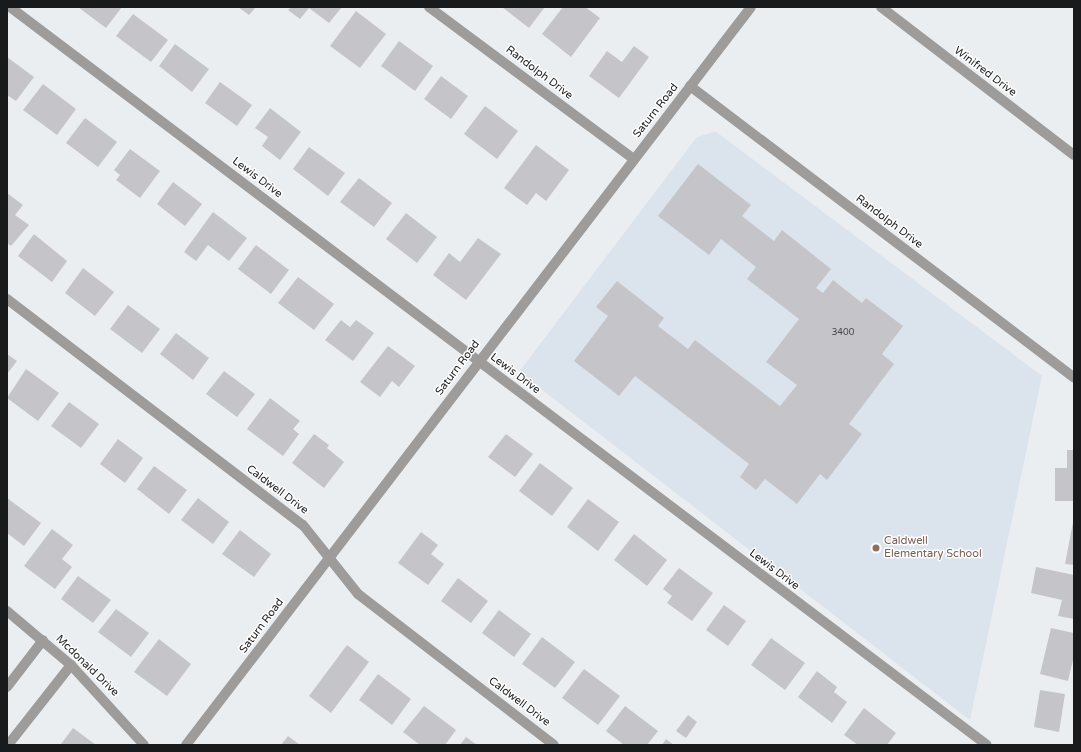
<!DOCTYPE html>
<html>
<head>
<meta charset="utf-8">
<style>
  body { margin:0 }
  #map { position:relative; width:1081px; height:752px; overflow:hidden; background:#ebeef1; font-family:"Varela Round",sans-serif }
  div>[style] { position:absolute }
  .built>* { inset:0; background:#dbe3ec }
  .building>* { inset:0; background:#c5c5c9 }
  .minor>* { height:10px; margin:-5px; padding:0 5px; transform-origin:5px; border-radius:5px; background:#9d9c9a }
  .dots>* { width:11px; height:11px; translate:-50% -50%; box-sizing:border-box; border:2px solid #fff; border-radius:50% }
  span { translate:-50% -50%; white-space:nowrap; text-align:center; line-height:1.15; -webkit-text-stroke:3px #fff; paint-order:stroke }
  .number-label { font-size:9px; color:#444546 }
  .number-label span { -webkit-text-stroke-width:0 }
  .street-label { font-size:11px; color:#191a1b }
  .education-label { font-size:11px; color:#785e54 }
  .left { translate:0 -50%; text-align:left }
  .frame { position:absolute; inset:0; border:8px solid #191a1b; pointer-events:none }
</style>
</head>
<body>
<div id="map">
  <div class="built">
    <div style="clip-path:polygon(715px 131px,1042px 376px,970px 720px,519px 372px,696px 138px)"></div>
  </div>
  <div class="building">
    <div style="clip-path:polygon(78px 7px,122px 7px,106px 28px)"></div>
    <div style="clip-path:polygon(238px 7px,256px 7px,249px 15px)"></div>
    <div style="clip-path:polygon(291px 7px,342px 7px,329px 23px,309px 8px,300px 19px,288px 10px)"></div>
    <div style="clip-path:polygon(502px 7px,545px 7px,529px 28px)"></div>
    <div style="clip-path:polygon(563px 7px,585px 7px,600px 18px,571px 57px,542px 34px)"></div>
    <div style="clip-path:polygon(356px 11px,386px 34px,360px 68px,330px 46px)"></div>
    <div style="clip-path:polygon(133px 14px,168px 40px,151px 62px,116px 36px)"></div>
    <div style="clip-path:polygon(399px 41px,433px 66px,415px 91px,381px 66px)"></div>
    <div style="clip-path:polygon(175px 44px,209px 69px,192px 92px,159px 66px)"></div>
    <div style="clip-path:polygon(634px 46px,649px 57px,619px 98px,589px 76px,607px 51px,622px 62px)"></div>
    <div style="clip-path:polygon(7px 57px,34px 77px,16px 101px,7px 95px)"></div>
    <div style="clip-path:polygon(441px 76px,468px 96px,451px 119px,424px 99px)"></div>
    <div style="clip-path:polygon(220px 82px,252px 105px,237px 126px,205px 103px)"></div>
    <div style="clip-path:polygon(43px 84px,76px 109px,57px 135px,23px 110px)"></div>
    <div style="clip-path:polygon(485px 106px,518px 131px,497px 159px,464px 134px)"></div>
    <div style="clip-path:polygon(270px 108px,301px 132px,280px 160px,262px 146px,268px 137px,255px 128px)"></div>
    <div style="clip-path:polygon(85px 118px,117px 142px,98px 167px,66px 143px)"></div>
    <div style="clip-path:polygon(536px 145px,569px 170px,546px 201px,536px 193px,527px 205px,504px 188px)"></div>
    <div style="clip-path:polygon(309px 147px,345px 173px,328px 196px,293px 169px)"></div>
    <div style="clip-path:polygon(130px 149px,160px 171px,140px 198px,116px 180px,120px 175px,114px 170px)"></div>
    <div style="clip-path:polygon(698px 164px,751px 205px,742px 216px,774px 241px,782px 230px,831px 269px,816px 288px,823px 293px,833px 280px,862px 303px,866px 298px,903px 326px,882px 354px,894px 364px,849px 424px,862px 434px,827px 480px,820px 474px,797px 504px,765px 479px,756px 490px,740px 477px,749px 464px,635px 376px,619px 396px,574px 361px,608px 316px,596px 307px,617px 281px,664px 318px,658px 326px,688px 349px,695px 340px,780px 406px,797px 385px,766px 362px,799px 319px,747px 279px,756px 267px,721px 239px,709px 255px,658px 216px)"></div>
    <div style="clip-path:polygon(359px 178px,392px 203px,374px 227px,340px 202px)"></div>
    <div style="clip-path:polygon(173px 182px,202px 204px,185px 226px,157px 204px)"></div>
    <div style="clip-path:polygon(7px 193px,23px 205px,15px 215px,29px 225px,11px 246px,7px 243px)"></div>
    <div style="clip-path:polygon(213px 212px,247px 238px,229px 261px,208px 245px,196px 261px,184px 252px)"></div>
    <div style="clip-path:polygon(406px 213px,437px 237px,417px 263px,386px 239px)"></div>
    <div style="clip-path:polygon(34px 234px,67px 261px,52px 282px,18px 256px)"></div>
    <div style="clip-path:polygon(478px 238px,501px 254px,466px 300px,433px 275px,449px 253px,460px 262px)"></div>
    <div style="clip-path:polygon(256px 245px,289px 270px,271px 294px,238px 269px)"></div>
    <div style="clip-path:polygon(83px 268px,114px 292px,95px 316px,65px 293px)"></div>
    <div style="clip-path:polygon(298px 277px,334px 304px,314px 330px,278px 303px)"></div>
    <div style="clip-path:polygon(128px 305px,160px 329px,142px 353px,110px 329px)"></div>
    <div style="clip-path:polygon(341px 320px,350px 327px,356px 320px,374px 333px,353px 361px,325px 340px)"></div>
    <div style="clip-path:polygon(176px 333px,209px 358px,193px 380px,160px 354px)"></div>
    <div style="clip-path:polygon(388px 346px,415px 366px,399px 387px,392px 381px,380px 397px,360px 382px)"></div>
    <div style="clip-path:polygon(7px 354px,17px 361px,7px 374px)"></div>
    <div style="clip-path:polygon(26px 369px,59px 393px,38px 421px,7px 398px)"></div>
    <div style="clip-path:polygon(224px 371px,255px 394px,237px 417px,206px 394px)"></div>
    <div style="clip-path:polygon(270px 398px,300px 421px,293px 429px,299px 434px,283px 456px,247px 429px)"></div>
    <div style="clip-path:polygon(69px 402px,99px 424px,81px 448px,51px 426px)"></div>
    <div style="clip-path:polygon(314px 434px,329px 445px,327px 448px,344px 462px,324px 488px,292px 463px)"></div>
    <div style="clip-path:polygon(506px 434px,533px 454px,515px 477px,488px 457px)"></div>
    <div style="clip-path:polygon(118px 439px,143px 458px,125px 483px,100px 464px)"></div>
    <div style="clip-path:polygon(1067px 450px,1074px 450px,1074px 501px,1055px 501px,1055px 468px,1067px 468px)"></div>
    <div style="clip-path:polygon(540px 463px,573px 488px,552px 516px,519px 491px)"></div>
    <div style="clip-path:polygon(154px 466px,187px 490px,169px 514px,137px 489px)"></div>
    <div style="clip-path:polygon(7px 498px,41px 523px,24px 546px,7px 533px)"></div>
    <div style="clip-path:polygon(198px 498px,229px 522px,213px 544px,181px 520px)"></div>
    <div style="clip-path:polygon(588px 499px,619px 522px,598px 551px,567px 527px)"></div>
    <div style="clip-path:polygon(1074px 517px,1074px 565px,1065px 564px)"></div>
    <div style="clip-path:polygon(52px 529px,73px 545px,62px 559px,72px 567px,55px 589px,24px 566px)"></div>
    <div style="clip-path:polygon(240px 530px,271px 554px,254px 577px,222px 554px)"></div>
    <div style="clip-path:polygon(421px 532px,438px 545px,431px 554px,444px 564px,428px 585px,398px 563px)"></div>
    <div style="clip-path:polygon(634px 534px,667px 560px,647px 586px,614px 560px)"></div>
    <div style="clip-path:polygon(1036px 567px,1074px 575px,1074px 619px,1058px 616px,1062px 600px,1031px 593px)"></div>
    <div style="clip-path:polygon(679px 568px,713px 593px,692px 621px,667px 603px,672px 596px,663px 589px)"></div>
    <div style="clip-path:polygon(78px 576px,111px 600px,93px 623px,61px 599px)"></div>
    <div style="clip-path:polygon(458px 578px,488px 601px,471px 623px,441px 601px)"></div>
    <div style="clip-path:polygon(724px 605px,746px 621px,728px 646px,706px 630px)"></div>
    <div style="clip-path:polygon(116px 609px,149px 633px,131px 657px,98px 632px)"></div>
    <div style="clip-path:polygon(499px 610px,531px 634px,514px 657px,482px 633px)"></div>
    <div style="clip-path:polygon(1051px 628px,1074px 633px,1074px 656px,1068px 681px,1040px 674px)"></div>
    <div style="clip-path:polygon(542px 637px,575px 662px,555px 688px,522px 664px)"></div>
    <div style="clip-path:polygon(771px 638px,805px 663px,785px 690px,751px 665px)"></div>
    <div style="clip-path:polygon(159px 639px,191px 664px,167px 696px,134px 672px)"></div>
    <div style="clip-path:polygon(347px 645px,369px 662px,331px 713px,309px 696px)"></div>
    <div style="clip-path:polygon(584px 669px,620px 696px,598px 725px,562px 698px)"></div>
    <div style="clip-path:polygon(817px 671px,837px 687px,834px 692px,847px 702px,832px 723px,798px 697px)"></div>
    <div style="clip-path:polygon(378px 674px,411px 699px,392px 725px,359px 700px)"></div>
    <div style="clip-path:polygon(1040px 690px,1065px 694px,1059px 732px,1034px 727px)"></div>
    <div style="clip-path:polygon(424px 706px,456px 730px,445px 745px,420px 745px,403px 732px)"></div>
    <div style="clip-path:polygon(625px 706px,658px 731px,647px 745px,624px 745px,606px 731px)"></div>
    <div style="clip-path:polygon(864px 708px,896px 733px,887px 745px,858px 745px,844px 735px)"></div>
    <div style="clip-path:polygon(688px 715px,697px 722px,686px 738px,676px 731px)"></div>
    <div style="clip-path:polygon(73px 728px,96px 745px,61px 744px)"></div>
    <div style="clip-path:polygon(288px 736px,300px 745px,281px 745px)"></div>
    <div style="clip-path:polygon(466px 737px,477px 745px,460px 745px)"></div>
    <div style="clip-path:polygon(666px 739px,674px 745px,662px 745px)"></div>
  </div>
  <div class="minor">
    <div style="left:10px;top:7px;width:1224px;rotate:37.07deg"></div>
    <div style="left:429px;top:7px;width:255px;rotate:36.6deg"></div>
    <div style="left:881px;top:7px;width:243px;rotate:37.5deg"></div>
    <div style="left:690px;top:86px;width:482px;rotate:37.2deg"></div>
    <div style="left:7px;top:299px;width:372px;rotate:37.4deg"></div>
    <div style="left:303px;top:525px;width:88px;rotate:51.4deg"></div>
    <div style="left:358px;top:594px;width:247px;rotate:37.6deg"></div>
    <div style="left:7px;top:611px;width:84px;rotate:40.2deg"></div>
    <div style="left:71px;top:665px;width:108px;rotate:47.6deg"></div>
    <div style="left:7px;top:687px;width:59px;rotate:-52.5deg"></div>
    <div style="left:8px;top:745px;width:102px;rotate:-51.8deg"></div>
    <div style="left:186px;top:745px;width:929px;rotate:-52.56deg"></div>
  </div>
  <div class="dots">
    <div style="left:876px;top:548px;background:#8d6e63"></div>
  </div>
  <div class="number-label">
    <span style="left:843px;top:333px">3400</span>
  </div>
  <div class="street-label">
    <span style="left:985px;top:72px;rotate:37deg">Winifred Drive</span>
    <span style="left:539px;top:73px;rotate:37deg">Randolph Drive</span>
    <span style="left:656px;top:111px;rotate:-52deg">Saturn Road</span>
    <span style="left:257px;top:178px;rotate:37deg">Lewis Drive</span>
    <span style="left:889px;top:222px;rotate:37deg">Randolph Drive</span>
    <span style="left:458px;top:368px;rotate:-53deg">Saturn Road</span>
    <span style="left:515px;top:374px;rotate:37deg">Lewis Drive</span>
    <span style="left:277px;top:490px;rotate:37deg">Caldwell Drive</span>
    <span style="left:774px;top:570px;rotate:37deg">Lewis Drive</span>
    <span style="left:262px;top:626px;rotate:-53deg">Saturn Road</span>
    <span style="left:87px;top:666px;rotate:44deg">Mcdonald Drive</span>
    <span style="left:519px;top:702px;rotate:37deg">Caldwell Drive</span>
  </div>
  <div class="education-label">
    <span class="left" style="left:884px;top:548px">Caldwell<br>Elementary School</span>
  </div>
  <div class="frame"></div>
</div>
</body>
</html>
